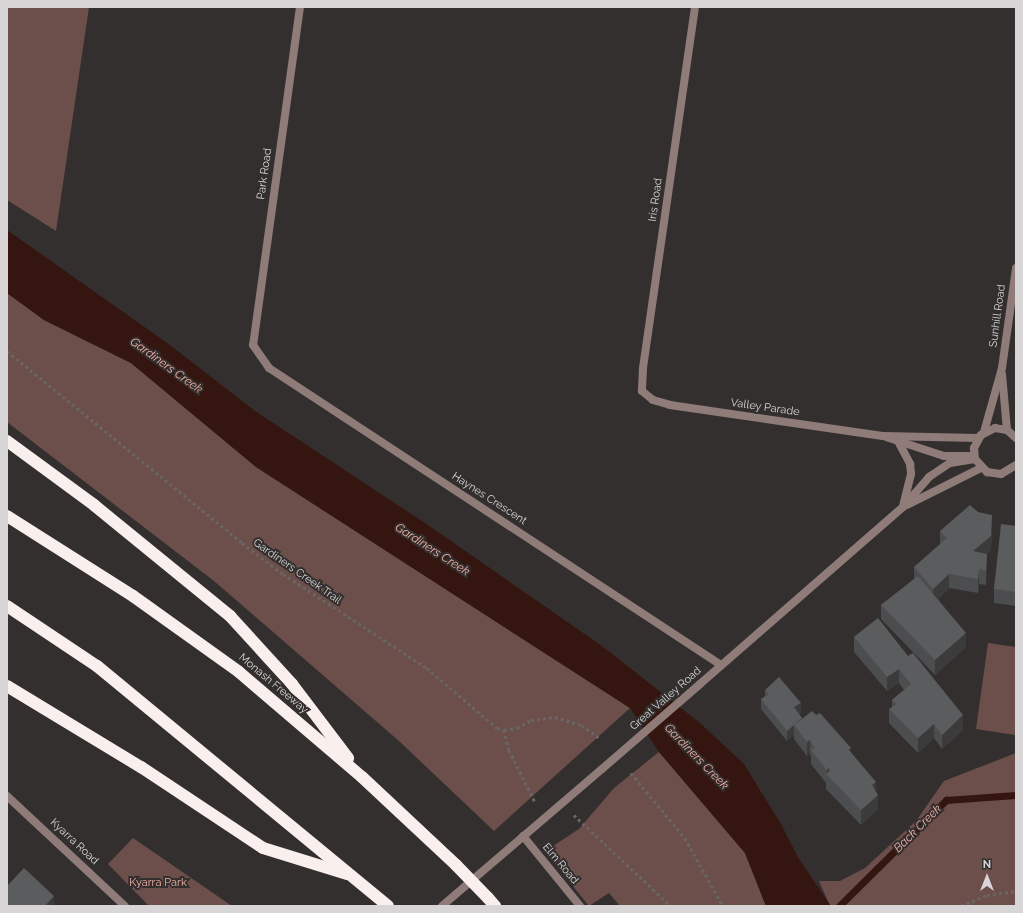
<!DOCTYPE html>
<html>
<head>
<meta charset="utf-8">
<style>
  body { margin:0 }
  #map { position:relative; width:1023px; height:913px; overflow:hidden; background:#332f2f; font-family:Raleway,sans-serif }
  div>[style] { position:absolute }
  .green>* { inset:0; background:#6c4f4a }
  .water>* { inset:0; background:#351510 }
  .stream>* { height:7px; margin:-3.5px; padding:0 3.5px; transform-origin:3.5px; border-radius:3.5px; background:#351510 }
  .path>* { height:2.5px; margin-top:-1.25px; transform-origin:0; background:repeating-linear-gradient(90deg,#696565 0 3px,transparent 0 6px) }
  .minor>* { height:8px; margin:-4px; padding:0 4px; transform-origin:4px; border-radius:4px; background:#8f7c79 }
  .tertiary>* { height:8px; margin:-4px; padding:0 4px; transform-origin:4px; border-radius:4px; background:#8f7c79 }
  .motorway>* { height:12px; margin:-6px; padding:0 6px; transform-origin:6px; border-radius:6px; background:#f9efed }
  .tertiary-bridge>* { height:8px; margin:-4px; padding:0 4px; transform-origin:4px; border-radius:4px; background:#8f7c79 }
  .motorway-bridge>* { height:12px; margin:-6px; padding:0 6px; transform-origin:6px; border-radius:6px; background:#f9efed }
  .wall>* { inset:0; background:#4b4d4f }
  .shaded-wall>* { inset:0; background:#3b3b3c }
  .building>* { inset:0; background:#5a5c5d }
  span { translate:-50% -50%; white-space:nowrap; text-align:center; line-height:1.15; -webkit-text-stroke:4px #332f2f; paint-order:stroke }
  .street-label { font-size:11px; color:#d7d5d5 }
  .park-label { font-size:11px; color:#f5b1a4 }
  .water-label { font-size:12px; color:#f4afa3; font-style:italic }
  .frame { position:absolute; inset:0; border:8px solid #d7d5d5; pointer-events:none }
  .north { position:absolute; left:967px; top:857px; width:40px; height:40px; -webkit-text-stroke:3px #332f2f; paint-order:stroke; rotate:0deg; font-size:11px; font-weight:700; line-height:16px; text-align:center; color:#d7d5d5 }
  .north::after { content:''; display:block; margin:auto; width:14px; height:18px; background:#d7d5d5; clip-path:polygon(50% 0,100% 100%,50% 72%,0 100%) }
</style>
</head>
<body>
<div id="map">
  <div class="green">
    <div style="clip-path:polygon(7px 7px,89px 7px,56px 231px,7px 200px)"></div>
    <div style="clip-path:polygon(7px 293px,44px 320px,131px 363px,256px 467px,630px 708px,494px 831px,399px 741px,214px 581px,7px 422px)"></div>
    <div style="clip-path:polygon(988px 643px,1016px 647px,1015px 735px,976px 729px)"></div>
    <div style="clip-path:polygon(659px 752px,745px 853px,766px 906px,620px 906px,609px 893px,589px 906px,555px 864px,550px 853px,553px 846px,579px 829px,614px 788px)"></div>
    <div style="clip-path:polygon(1016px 753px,1016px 906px,830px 906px,819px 881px,840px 881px,865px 868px,916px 821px,944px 781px)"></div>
    <div style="clip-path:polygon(133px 838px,232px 906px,149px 906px,108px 864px)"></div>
  </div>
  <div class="water">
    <div style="clip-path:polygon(7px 230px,170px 345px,255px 411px,425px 523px,602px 646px,700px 723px,744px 764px,782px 826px,799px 859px,831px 906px,766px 906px,745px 853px,659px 752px,630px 708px,256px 467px,131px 363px,44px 320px,7px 293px)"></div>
  </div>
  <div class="stream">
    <div style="left:839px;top:906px;width:151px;rotate:-44.7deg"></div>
    <div style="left:946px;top:800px;width:70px;rotate:-4.1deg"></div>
  </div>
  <div class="path">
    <div style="left:7px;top:351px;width:303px;rotate:39.2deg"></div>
    <div style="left:242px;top:543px;width:51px;rotate:37.1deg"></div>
    <div style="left:283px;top:574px;width:172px;rotate:33.1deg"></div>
    <div style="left:427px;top:668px;width:92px;rotate:40.6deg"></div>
    <div style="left:497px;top:728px;width:7px;rotate:16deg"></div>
    <div style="left:504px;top:730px;width:13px;rotate:-9deg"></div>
    <div style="left:517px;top:728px;width:16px;rotate:-30deg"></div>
    <div style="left:531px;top:720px;width:24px;rotate:-7deg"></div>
    <div style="left:555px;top:717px;width:28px;rotate:17deg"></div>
    <div style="left:582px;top:725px;width:21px;rotate:37deg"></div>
    <div style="left:504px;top:730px;width:21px;rotate:76deg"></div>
    <div style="left:509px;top:750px;width:60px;rotate:63.4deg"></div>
    <div style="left:631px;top:773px;width:85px;rotate:50.3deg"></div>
    <div style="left:685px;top:838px;width:78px;rotate:60.8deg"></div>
    <div style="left:574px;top:815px;width:133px;rotate:43.2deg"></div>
    <div style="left:961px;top:906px;width:28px;rotate:-23deg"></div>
    <div style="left:987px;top:895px;width:29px;rotate:-8deg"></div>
  </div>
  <div class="minor">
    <div style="left:300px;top:7px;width:341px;rotate:97.9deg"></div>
    <div style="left:253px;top:345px;width:28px;rotate:55deg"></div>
    <div style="left:269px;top:368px;width:541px;rotate:33.31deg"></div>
    <div style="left:695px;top:7px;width:366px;rotate:98.2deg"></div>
    <div style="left:643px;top:369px;width:22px;rotate:93deg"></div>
    <div style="left:642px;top:391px;width:14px;rotate:39deg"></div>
    <div style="left:653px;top:400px;width:18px;rotate:16deg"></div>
    <div style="left:670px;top:405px;width:215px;rotate:8.3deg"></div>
    <div style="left:883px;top:436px;width:95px;rotate:1.2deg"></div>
    <div style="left:1002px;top:374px;width:56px;rotate:84.9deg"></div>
    <div style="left:984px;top:432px;width:66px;rotate:-74.3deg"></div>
    <div style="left:1002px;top:368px;width:101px;rotate:-82deg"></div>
    <div style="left:886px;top:437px;width:61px;rotate:18.1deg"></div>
    <div style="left:944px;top:456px;width:30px"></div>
    <div style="left:899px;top:443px;width:24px;rotate:62deg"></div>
    <div style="left:910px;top:464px;width:10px;rotate:84deg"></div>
    <div style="left:911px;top:474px;width:34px;rotate:104deg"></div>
    <div style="left:7px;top:796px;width:161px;rotate:43deg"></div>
    <div style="left:523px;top:836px;width:90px;rotate:50.8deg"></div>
  </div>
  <div class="tertiary">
    <div style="left:1016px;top:438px;width:12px;rotate:-138deg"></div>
    <div style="left:1007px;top:430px;width:12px;rotate:-171deg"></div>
    <div style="left:995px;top:428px;width:16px;rotate:153deg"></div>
    <div style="left:981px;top:435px;width:15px;rotate:118deg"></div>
    <div style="left:974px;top:448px;width:11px;rotate:85deg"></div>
    <div style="left:975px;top:459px;width:18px;rotate:47deg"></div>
    <div style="left:987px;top:472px;width:14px;rotate:8deg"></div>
    <div style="left:1001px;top:474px;width:17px;rotate:-31deg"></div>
    <div style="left:907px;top:505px;width:83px;rotate:-26.6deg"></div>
    <div style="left:700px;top:684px;width:269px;rotate:-41.1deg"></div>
    <div style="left:903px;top:507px;width:40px;rotate:-49deg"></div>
    <div style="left:929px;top:477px;width:25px;rotate:-34deg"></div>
    <div style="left:950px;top:463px;width:25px;rotate:-9deg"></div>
    <div style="left:442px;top:906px;width:211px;rotate:-40.6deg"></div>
  </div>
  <div class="motorway">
    <div style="left:7px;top:441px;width:108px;rotate:36.3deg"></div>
    <div style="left:94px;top:505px;width:176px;rotate:39.2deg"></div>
    <div style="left:230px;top:616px;width:92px;rotate:47.6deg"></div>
    <div style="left:292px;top:684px;width:93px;rotate:52.9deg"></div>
    <div style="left:7px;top:516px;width:149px;rotate:32.4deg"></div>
    <div style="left:133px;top:596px;width:130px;rotate:35.6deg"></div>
    <div style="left:239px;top:672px;width:162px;rotate:40.5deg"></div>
    <div style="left:362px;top:777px;width:129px;rotate:43.1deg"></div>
    <div style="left:7px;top:606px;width:108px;rotate:33.7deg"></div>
    <div style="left:97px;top:666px;width:377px;rotate:39.5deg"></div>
    <div style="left:7px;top:686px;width:157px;rotate:31.2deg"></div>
    <div style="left:141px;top:767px;width:146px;rotate:33.6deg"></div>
    <div style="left:263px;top:848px;width:88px;rotate:17.2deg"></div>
    <div style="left:488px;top:898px;width:11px;rotate:49deg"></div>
  </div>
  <div class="tertiary-bridge">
    <div style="left:602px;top:769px;width:130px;rotate:-40.9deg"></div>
  </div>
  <div class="motorway-bridge">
    <div style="left:456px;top:865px;width:46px;rotate:45.9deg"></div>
  </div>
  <div class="wall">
    <div style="clip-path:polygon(1016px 526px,1016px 606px,994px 603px,994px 589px)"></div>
    <div style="clip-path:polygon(992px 529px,991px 550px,987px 554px,986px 585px,979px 584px,978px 593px,949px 588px,938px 599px,966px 647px,935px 675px,881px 619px,881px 605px,914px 579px,914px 567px,940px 544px,940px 531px)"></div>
    <div style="clip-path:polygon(878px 618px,963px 730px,942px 749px,934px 738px,918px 753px,889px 723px,889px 709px,892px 707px,892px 700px,904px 690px,899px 683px,887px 691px,854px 652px,854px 637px)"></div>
    <div style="clip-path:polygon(765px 690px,801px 712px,799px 714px,802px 719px,851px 752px,876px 791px,878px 809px,861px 825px,826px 789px,826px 783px,811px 764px,811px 756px,810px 754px,807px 756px,794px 739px,794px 735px,787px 741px,761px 709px,761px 699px,765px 696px)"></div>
  </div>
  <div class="shaded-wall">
    <div style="clip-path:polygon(992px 515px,992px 529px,991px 550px,973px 565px,973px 551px)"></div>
    <div style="clip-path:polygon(987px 554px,987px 568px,986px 585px,986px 571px)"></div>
    <div style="clip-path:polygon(979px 569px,979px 584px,978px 593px,978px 579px)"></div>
    <div style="clip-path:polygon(949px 574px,949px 588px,933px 604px,933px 589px)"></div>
    <div style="clip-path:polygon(966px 633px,966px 647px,935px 675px,935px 660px)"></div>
    <div style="clip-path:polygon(899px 669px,899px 683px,887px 691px,887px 677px)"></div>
    <div style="clip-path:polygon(801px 703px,801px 712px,794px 717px,794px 707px)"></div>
    <div style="clip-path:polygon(963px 715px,963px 730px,942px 749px,942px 735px)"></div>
    <div style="clip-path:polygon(802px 718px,802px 727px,794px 725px,794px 735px,787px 741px,787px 731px)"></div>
    <div style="clip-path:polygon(934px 724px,934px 738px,918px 753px,918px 738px)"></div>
    <div style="clip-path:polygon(810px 740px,810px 754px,807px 756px,807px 742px)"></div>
    <div style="clip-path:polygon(829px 768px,829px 777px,827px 775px,827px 770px)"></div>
    <div style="clip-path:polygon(876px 782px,876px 796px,872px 785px)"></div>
    <div style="clip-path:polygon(878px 795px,878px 809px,861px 825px,861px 810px)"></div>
    <div style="clip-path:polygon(54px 896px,54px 906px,45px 906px)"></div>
  </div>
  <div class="building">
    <div style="clip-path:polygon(970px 505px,978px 512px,992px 515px,991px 536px,973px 551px,987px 554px,986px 571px,979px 569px,978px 579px,949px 574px,933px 589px,914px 567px,947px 538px,940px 531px)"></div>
    <div style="clip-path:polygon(1001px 524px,1016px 526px,1016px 592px,994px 589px)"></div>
    <div style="clip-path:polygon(918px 576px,966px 633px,935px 660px,881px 605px)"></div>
    <div style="clip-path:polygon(878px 618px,908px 656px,913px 653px,963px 715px,942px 735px,934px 724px,918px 738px,889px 709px,897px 704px,892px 700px,911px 684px,899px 669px,887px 677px,854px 637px)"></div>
    <div style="clip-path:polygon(779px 677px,801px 703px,794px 707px,802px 718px,787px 731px,761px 699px,769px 694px,765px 690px)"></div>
    <div style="clip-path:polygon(812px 711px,816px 715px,820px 713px,851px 748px,849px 750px,876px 782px,872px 785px,878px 795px,861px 810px,826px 774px,831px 770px,829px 768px,827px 770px,811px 750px,815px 748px,810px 740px,807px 742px,794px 725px)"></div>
    <div style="clip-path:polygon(24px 868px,54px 896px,45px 906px,7px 906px,7px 886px)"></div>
  </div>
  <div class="street-label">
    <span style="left:265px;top:174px;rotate:-82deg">Park Road</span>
    <span style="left:656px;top:200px;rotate:-82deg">Iris Road</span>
    <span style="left:998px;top:316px;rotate:-82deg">Sunhill Road</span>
    <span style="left:765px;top:408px;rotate:8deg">Valley Parade</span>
    <span style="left:489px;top:499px;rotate:33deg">Haynes Crescent</span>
    <span style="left:297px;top:572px;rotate:35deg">Gardiners Creek Trail</span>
    <span style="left:273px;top:684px;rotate:40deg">Monash Freeway</span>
    <span style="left:666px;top:699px;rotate:-41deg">Great Valley Road</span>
    <span style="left:74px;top:842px;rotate:43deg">Kyarra Road</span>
    <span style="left:560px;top:864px;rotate:50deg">Elm Road</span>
  </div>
  <div class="park-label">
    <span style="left:158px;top:883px">Kyarra Park</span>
  </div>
  <div class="water-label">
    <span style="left:166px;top:366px;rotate:36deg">Gardiners Creek</span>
    <span style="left:432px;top:550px;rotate:33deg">Gardiners Creek</span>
    <span style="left:696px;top:757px;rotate:46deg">Gardiners Creek</span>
    <span style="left:918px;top:829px;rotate:-45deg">Back Creek</span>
  </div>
  <div class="frame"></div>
  <div class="north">N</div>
</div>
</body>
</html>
